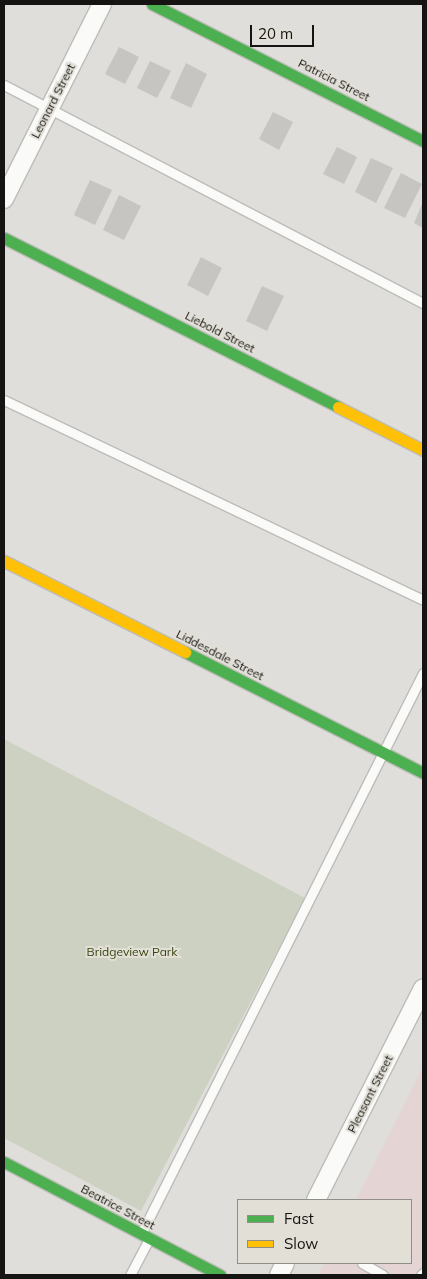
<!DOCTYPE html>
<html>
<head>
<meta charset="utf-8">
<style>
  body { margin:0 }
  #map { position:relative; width:427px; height:1279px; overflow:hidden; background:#dfdeda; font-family:Mulish,sans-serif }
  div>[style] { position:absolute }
  .industrial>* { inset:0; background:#e4d5d4 }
  .green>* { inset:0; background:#cdd1c2 }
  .building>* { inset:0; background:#c6c5c2 }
  .roads { filter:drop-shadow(1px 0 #bdbcb8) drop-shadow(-1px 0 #bdbcb8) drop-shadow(0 1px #bdbcb8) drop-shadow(0 -1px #bdbcb8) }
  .lane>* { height:9px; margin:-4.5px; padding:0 4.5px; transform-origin:4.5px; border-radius:4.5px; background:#fafaf9 }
  .street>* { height:18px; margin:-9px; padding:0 9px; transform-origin:9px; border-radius:9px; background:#fafaf9 }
  .fast>* { height:11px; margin:-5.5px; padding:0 5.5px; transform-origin:5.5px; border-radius:5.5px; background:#4caf50 }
  .slow>* { height:11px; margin:-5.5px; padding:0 5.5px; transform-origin:5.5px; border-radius:5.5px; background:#ffc107 }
  span { translate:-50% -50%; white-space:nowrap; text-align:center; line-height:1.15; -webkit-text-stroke:4px #e2dfd7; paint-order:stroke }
  .street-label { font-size:12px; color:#151412 }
  .park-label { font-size:12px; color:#38440e }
  .frame { position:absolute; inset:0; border:5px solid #151412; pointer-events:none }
  .legend { position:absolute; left:237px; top:1199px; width:175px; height:65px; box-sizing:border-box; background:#e2dfd7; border:1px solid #908e88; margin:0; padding:6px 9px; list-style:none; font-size:15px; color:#151412 }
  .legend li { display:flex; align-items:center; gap:10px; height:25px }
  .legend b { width:25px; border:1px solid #908e88 }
  .scale { position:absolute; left:250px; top:25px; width:64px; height:22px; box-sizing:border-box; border:2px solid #151412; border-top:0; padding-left:6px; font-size:15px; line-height:18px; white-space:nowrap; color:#151412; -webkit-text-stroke:4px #e2dfd7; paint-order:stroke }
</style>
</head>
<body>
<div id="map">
  <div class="industrial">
    <div style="clip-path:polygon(423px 1067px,423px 1275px,318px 1275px,324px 1263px,411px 1263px,411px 1200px,356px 1200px)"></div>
  </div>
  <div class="green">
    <div style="clip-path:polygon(4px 739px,305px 898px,141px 1211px,4px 1138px)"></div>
  </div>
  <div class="building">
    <div style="clip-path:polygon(119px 47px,139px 57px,125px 84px,105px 74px)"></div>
    <div style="clip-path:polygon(150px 61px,171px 71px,157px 98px,137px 88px)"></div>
    <div style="clip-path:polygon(186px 63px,207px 74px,191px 108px,170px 98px)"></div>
    <div style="clip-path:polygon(273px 112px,293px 122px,279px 150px,259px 139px)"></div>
    <div style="clip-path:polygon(337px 147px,357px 157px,344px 184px,323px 174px)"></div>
    <div style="clip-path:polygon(371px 158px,393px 168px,376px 203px,355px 192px)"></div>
    <div style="clip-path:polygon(401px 173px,422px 184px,405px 218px,384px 208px)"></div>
    <div style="clip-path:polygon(90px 180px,112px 190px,95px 225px,74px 215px)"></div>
    <div style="clip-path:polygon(119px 195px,141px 206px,124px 240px,103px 230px)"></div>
    <div style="clip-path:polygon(423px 202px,423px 228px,414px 223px)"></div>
    <div style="clip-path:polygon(201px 257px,222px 268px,208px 296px,187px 285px)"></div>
    <div style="clip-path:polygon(262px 286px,284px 296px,267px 331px,246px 321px)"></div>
  </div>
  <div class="roads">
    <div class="lane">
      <div style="left:4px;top:85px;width:472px;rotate:27.5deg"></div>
      <div style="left:4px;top:400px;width:464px;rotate:25.5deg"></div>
      <div style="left:141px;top:1234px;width:628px;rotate:-63.31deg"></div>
      <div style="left:362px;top:1263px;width:24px;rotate:30deg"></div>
      <div style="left:130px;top:1275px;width:41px;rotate:-62.2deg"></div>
      <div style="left:421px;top:1275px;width:3px;rotate:-45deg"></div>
    </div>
    <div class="street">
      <div style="left:4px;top:199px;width:218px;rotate:-63.3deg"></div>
      <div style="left:316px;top:1200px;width:237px;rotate:-63.2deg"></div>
      <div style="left:279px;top:1275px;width:13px;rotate:-63deg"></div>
    </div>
    <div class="fast">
      <div style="left:152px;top:4px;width:304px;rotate:26.8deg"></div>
      <div style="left:4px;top:238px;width:374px;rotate:26.8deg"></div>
      <div style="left:185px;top:652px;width:267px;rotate:26.9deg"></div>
      <div style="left:4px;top:1162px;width:244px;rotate:27.6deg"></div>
    </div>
    <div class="slow">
      <div style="left:338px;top:407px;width:95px;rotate:26.8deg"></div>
      <div style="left:4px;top:561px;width:203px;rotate:26.7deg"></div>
    </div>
  </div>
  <div class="street-label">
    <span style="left:334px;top:80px;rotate:27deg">Patricia Street</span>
    <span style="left:53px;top:101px;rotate:-63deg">Leonard Street</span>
    <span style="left:220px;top:332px;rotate:27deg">Liebold Street</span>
    <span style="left:220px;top:655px;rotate:27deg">Liddesdale Street</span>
    <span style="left:370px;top:1094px;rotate:-63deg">Pleasant Street</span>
    <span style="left:118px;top:1207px;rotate:28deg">Beatrice Street</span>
  </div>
  <div class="park-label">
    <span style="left:132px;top:952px">Bridgeview Park</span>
  </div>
  <div class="frame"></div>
  <ul class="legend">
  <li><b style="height:6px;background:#4caf50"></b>Fast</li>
  <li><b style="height:6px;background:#ffc107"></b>Slow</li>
  </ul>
  <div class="scale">20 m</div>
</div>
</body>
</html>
